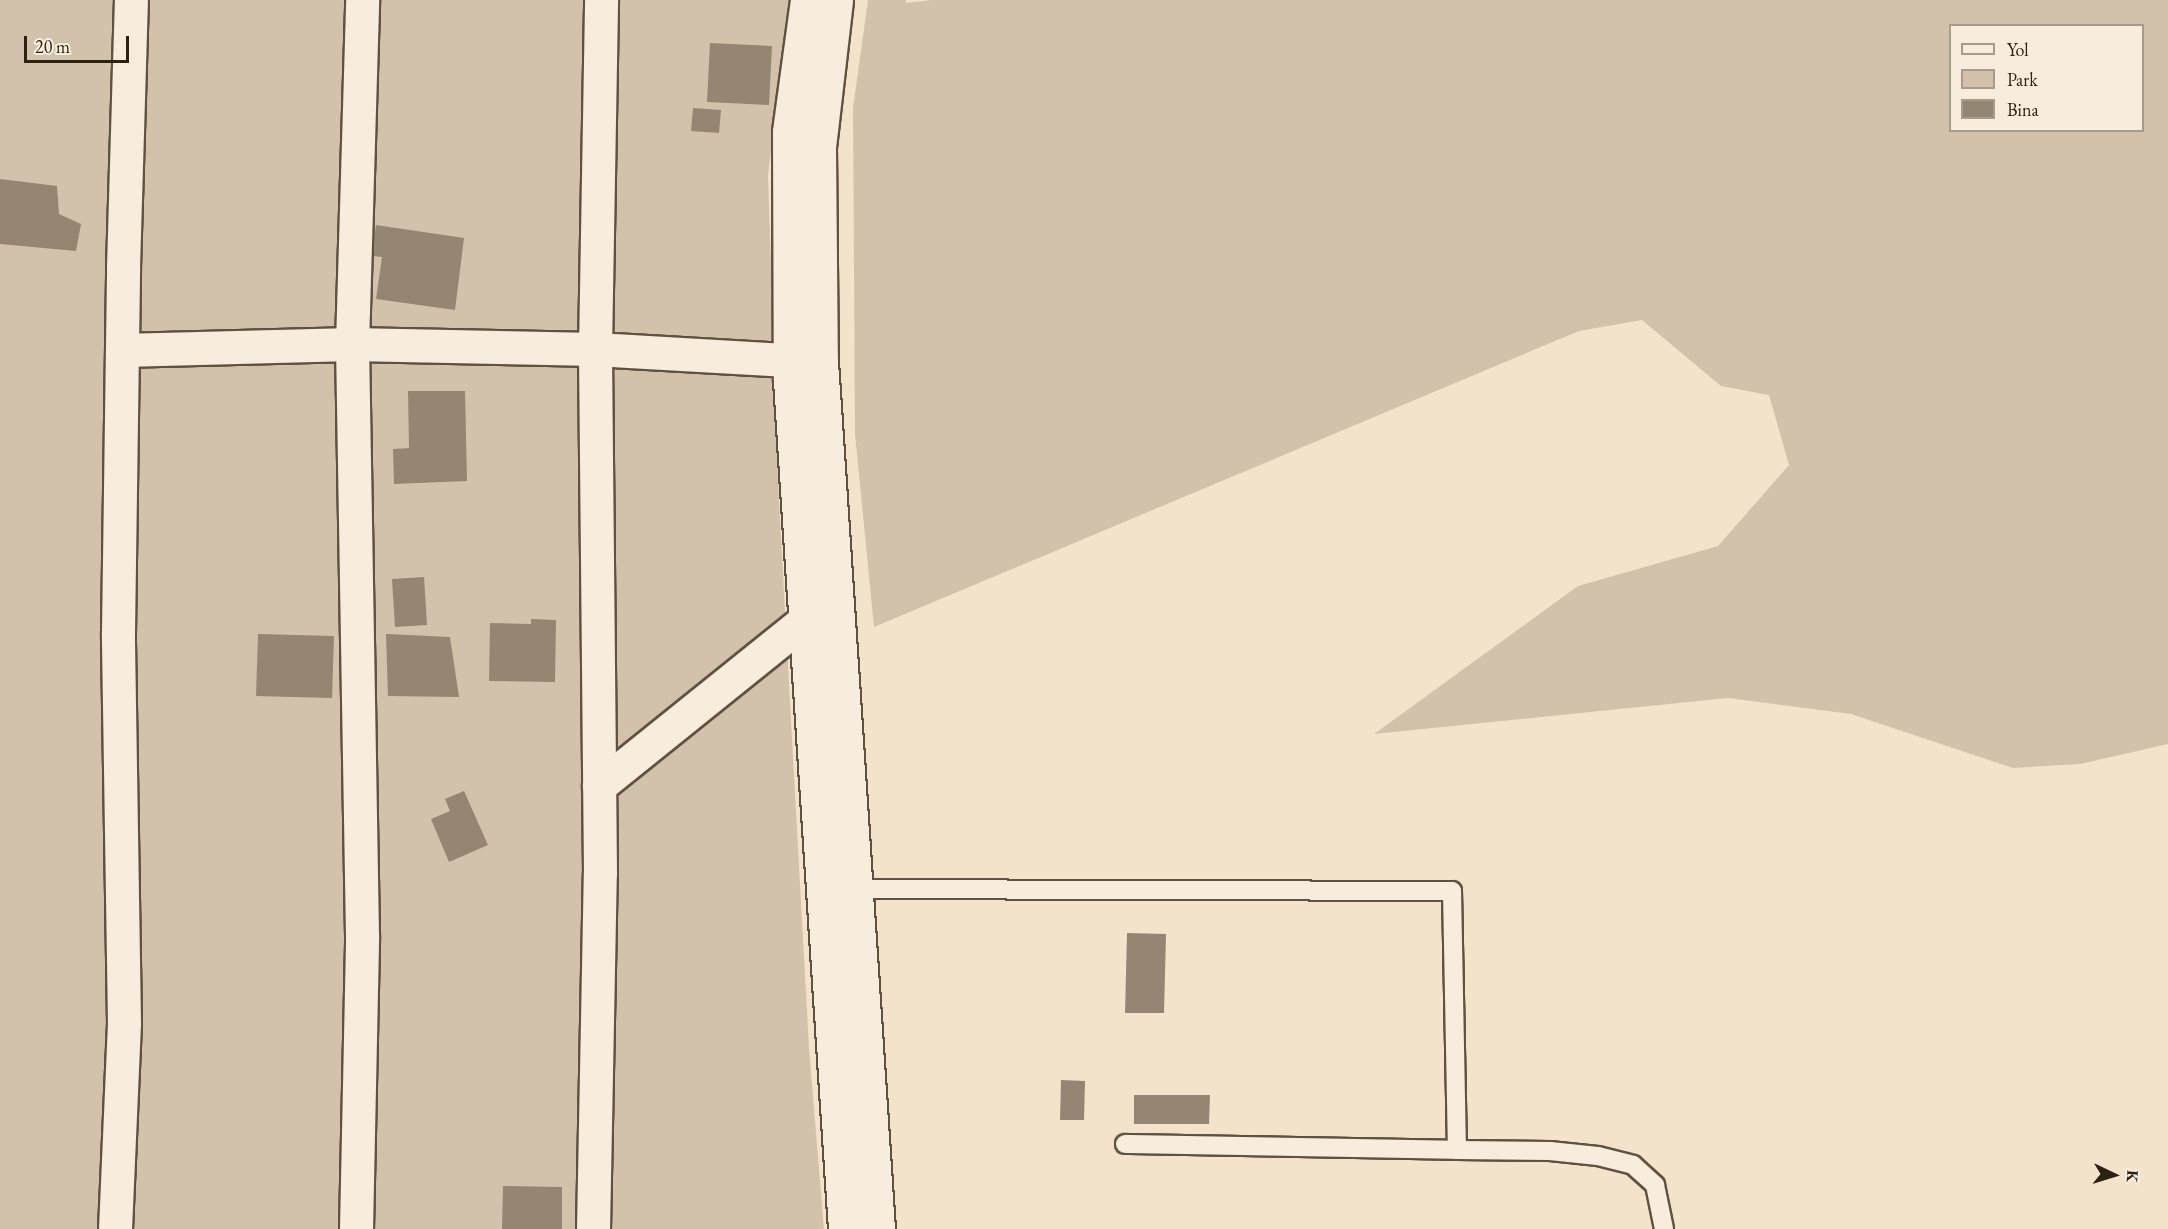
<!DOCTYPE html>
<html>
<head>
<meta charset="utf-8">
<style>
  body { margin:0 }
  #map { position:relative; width:2168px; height:1229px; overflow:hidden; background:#f4e3cb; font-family:"EB Garamond",serif }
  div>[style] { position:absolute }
  .green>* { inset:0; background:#d2c2ac }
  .building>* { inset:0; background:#948673 }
  .roads { filter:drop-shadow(2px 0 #5f5241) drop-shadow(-2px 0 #5f5241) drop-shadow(0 2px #5f5241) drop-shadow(0 -2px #5f5241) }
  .lane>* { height:18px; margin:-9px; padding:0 9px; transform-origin:9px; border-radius:9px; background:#f8eddd }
  .street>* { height:33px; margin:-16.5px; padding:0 16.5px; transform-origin:16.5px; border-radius:16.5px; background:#f8eddd }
  .secondary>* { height:33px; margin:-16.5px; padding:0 16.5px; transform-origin:16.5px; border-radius:16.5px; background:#f8eddd }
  span { translate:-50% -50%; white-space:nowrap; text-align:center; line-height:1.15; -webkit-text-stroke:4.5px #f8eddd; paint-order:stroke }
  .legend { position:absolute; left:1949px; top:24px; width:195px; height:108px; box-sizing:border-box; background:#f8eddd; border:2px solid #a79b8c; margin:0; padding:8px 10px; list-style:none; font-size:18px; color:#2d2113 }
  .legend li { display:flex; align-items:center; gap:12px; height:30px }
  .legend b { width:30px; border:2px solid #a79b8c }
  .north { position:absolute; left:2084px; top:1145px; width:60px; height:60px; -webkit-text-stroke:4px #f8eddd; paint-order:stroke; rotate:94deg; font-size:16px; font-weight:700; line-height:24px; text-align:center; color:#2d2113 }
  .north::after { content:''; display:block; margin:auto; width:21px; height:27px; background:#2d2113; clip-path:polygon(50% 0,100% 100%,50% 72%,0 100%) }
  .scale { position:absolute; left:24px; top:36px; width:105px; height:27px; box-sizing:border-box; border:3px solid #2d2113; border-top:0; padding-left:8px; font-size:18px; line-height:21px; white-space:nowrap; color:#2d2113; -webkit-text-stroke:4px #f8eddd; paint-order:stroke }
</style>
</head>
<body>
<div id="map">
  <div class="green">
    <div style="clip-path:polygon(0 0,791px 0,768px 175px,779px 501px,809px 1048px,824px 1229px,0 1229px)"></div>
    <div style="clip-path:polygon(evenodd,868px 0,906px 0,906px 3px,932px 0,2168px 0,2168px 744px,2080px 764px,2013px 768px,1851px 714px,1728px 698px,1374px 734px,1578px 586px,1718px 546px,1789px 465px,1769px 395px,1721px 386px,1642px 320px,1579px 331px,874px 627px,855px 434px,853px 108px,868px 0,1950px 26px,2142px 26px,2142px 130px,1950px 130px,1950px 26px)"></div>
  </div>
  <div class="building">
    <div style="clip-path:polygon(710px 43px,772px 46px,769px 105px,707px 102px)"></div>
    <div style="clip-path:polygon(693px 108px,721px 110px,719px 133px,691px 131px)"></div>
    <div style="clip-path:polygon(0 179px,57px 186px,59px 214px,81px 224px,76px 251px,0 244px)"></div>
    <div style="clip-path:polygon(376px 225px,464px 238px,455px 310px,376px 299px,382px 257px,372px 256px)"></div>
    <div style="clip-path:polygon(408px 391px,465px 391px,467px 481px,394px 484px,393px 449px,409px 448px)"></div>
    <div style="clip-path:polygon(424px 577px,427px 625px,395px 627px,392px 579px)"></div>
    <div style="clip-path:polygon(531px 619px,556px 620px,555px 682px,489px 681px,490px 623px,531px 624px)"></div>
    <div style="clip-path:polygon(258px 634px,334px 636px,332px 698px,256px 696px)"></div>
    <div style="clip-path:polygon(386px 634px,450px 637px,459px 697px,388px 696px)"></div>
    <div style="clip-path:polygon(464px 791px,488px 845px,449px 862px,431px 819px,450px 811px,445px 799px)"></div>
    <div style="clip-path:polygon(1127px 933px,1166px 934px,1164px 1013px,1125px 1013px)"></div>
    <div style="clip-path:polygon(1061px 1080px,1085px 1081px,1084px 1120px,1060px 1120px)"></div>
    <div style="clip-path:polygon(1134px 1095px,1210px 1095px,1209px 1124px,1134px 1124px)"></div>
    <div style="clip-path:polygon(503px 1186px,562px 1187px,562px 1229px,502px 1229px)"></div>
  </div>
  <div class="roads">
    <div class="lane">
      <div style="left:855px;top:889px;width:597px;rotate:0.19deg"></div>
      <div style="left:1452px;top:891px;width:259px;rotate:88.9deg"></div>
      <div style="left:1457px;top:1150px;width:93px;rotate:0.6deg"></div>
      <div style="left:1550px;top:1151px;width:48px;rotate:5.9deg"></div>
      <div style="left:1598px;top:1156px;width:36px;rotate:14deg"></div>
      <div style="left:1633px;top:1165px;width:30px;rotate:42deg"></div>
      <div style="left:1655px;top:1185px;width:45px;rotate:78.4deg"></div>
      <div style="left:1125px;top:1144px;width:332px;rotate:1deg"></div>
    </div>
    <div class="street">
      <div style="left:122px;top:350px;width:230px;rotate:-1.5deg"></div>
      <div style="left:352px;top:344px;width:243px;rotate:1.2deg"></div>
      <div style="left:595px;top:349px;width:224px;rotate:3.3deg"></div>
      <div style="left:599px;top:786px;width:290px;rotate:-38.8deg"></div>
      <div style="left:115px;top:1229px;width:206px;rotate:-87.5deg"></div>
      <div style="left:124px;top:1023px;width:390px;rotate:-90.9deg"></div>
      <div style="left:118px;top:633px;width:366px;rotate:-89.2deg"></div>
      <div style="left:123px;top:267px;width:267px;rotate:-88.3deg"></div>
      <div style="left:356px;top:1229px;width:294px;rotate:-88.8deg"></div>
      <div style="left:362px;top:935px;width:591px;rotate:-90.97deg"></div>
      <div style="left:352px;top:344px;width:344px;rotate:-88.3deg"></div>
      <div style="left:593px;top:1229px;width:356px;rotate:-88.9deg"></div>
      <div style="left:600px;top:873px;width:524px;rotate:-90.55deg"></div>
      <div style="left:595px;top:349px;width:349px;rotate:-89deg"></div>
    </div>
    <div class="secondary">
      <div style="left:807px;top:0;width:133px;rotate:97.8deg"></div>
      <div style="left:789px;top:132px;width:248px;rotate:89.8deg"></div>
      <div style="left:790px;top:380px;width:851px;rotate:86.29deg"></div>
      <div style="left:836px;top:0;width:149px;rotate:96.6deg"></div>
      <div style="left:819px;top:148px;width:214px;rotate:89.5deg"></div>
      <div style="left:821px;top:362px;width:869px;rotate:86.24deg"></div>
    </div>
  </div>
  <ul class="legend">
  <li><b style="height:8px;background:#f8eddd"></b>Yol</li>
  <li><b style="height:16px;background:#d2c2ac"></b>Park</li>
  <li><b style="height:16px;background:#948673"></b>Bina</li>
  </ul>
  <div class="north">K</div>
  <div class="scale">20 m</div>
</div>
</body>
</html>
